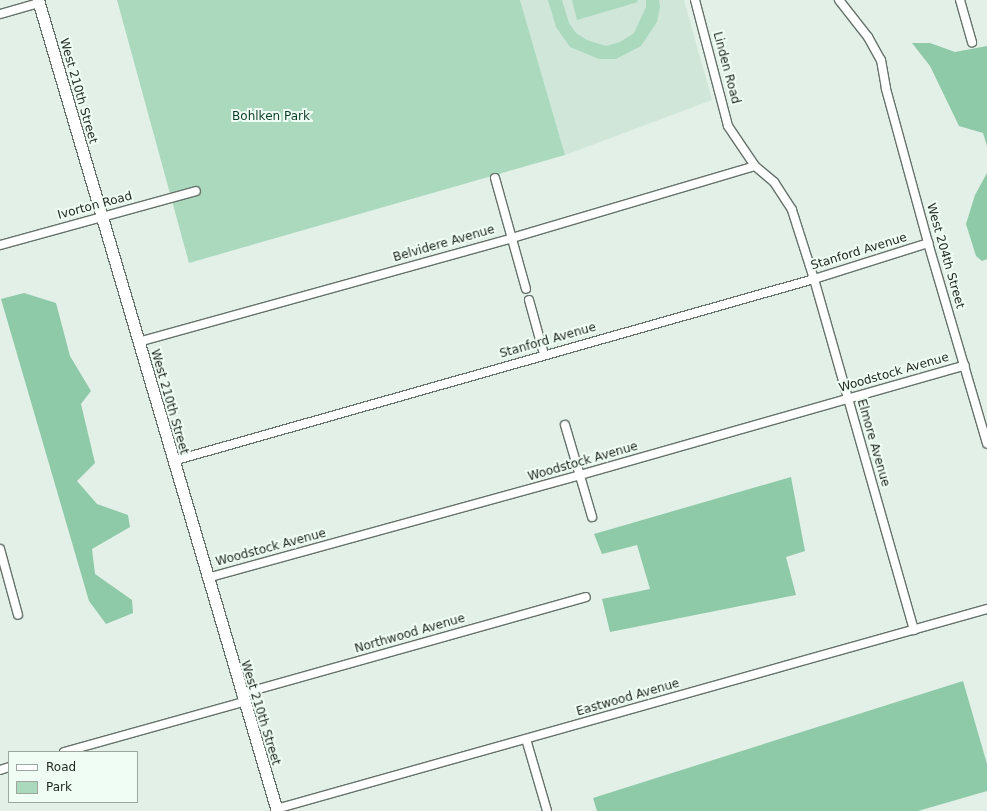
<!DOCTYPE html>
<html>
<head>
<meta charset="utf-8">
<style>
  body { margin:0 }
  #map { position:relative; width:987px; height:811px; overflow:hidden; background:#e2f0e7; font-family:"DejaVu Sans",sans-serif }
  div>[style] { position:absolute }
  .built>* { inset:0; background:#d0e6d9 }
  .green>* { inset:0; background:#aad9be }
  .forest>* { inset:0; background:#8ec9a8 }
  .roads { filter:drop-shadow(1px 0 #66726b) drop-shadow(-1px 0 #66726b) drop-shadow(0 1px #66726b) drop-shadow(0 -1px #66726b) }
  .street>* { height:8px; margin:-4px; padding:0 4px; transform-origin:4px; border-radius:4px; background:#fff }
  .secondary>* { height:11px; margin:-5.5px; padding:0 5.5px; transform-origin:5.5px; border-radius:5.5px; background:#fff }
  span { translate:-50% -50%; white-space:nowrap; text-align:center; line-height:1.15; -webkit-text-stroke:4px #effdf4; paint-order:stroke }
  .street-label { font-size:12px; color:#1f2521 }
  .park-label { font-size:12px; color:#0e3e28 }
  .legend { position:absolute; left:8px; top:751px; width:130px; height:52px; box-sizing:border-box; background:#effdf4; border:1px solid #9ca7a0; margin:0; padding:5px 7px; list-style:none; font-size:12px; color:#1f2521 }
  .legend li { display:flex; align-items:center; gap:8px; height:20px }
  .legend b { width:20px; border:1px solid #9ca7a0 }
</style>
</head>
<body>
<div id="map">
  <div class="built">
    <div style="clip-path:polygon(520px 0,684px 0,712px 100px,565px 155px)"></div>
  </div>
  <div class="green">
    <div style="clip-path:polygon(117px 0,520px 0,565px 155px,189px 263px)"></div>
    <div style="clip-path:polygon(548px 0,562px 0,569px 23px,576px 33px,587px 40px,606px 46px,620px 42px,634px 33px,646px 7px,646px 0,659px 0,660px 7px,657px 22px,641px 46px,616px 59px,599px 59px,570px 47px,556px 27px)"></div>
    <div style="clip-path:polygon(572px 0,637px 0,638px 2px,577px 20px)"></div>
  </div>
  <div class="forest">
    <div style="clip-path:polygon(912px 43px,930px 43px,955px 52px,987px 46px,987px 146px,983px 133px,959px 126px,930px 66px)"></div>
    <div style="clip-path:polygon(987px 173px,987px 259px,982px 261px,976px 256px,966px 224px,975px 195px)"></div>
    <div style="clip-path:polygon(24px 293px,56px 303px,70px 356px,91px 391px,81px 404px,95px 463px,77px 481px,97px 504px,128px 515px,130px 527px,92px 549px,95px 574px,132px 600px,133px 613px,106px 624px,89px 601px,1px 299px)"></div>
    <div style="clip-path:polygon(791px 477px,805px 551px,786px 557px,796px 595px,610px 632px,602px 599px,650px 589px,637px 545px,602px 554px,594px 534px)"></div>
    <div style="clip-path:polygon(963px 681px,987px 764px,987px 791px,918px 811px,597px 811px,593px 798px)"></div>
  </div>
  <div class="roads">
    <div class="street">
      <div style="left:695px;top:0;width:130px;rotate:75.3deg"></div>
      <div style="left:728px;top:126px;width:48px;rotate:56deg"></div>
      <div style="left:755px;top:166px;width:25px;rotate:40deg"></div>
      <div style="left:774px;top:182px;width:33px;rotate:57deg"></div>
      <div style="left:792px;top:210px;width:72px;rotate:72.3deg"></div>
      <div style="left:814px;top:279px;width:365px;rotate:74.1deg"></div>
      <div style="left:839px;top:0;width:47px;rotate:51.9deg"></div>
      <div style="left:868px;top:37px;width:26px;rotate:61deg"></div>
      <div style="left:881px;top:60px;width:29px;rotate:80deg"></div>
      <div style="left:886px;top:89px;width:160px;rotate:74.7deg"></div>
      <div style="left:928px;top:243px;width:209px;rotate:73.6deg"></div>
      <div style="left:960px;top:0;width:44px;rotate:74.1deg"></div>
      <div style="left:0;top:14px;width:41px;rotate:-15.8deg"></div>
      <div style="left:495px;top:178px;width:115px;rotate:74.4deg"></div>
      <div style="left:0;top:245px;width:203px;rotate:-15.4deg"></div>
      <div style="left:529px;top:300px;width:56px;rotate:74.5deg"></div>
      <div style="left:138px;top:342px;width:388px;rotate:-15.5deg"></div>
      <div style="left:512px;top:238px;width:253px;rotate:-16.5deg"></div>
      <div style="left:565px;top:425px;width:96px;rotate:73.6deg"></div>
      <div style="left:173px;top:461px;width:666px;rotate:-15.85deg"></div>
      <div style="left:814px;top:279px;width:120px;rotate:-17.5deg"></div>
      <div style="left:0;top:549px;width:68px;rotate:74.7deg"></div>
      <div style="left:207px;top:578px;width:387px;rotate:-15.4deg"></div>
      <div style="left:580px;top:475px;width:400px;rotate:-15.9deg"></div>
      <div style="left:241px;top:694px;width:358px;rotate:-15.7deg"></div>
      <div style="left:526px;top:739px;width:75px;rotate:73.7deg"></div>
      <div style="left:64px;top:752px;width:186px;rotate:-15.6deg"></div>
      <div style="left:0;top:770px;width:9px;rotate:-18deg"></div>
      <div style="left:276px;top:809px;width:739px;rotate:-15.71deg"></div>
    </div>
    <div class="secondary">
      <div style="left:38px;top:0;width:845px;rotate:73.58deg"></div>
    </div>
  </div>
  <div class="street-label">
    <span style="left:726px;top:68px;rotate:75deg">Linden Road</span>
    <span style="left:78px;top:91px;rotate:74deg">West 210th Street</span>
    <span style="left:95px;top:206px;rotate:-15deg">Ivorton Road</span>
    <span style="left:444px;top:244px;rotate:-16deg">Belvidere Avenue</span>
    <span style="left:859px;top:252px;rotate:-17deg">Stanford Avenue</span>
    <span style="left:945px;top:256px;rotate:74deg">West 204th Street</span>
    <span style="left:548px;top:341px;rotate:-16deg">Stanford Avenue</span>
    <span style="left:894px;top:373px;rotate:-16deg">Woodstock Avenue</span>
    <span style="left:169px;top:402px;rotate:74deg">West 210th Street</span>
    <span style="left:873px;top:443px;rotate:74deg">Elmore Avenue</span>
    <span style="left:583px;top:462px;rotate:-16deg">Woodstock Avenue</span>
    <span style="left:271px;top:548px;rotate:-15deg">Woodstock Avenue</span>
    <span style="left:410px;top:634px;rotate:-16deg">Northwood Avenue</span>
    <span style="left:628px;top:698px;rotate:-16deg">Eastwood Avenue</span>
    <span style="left:260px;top:713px;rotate:73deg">West 210th Street</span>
  </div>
  <div class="park-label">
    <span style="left:271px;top:117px">Bohlken Park</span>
  </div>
  <ul class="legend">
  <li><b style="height:5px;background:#fff"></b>Road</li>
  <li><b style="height:11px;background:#aad9be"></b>Park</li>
  </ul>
</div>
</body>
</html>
